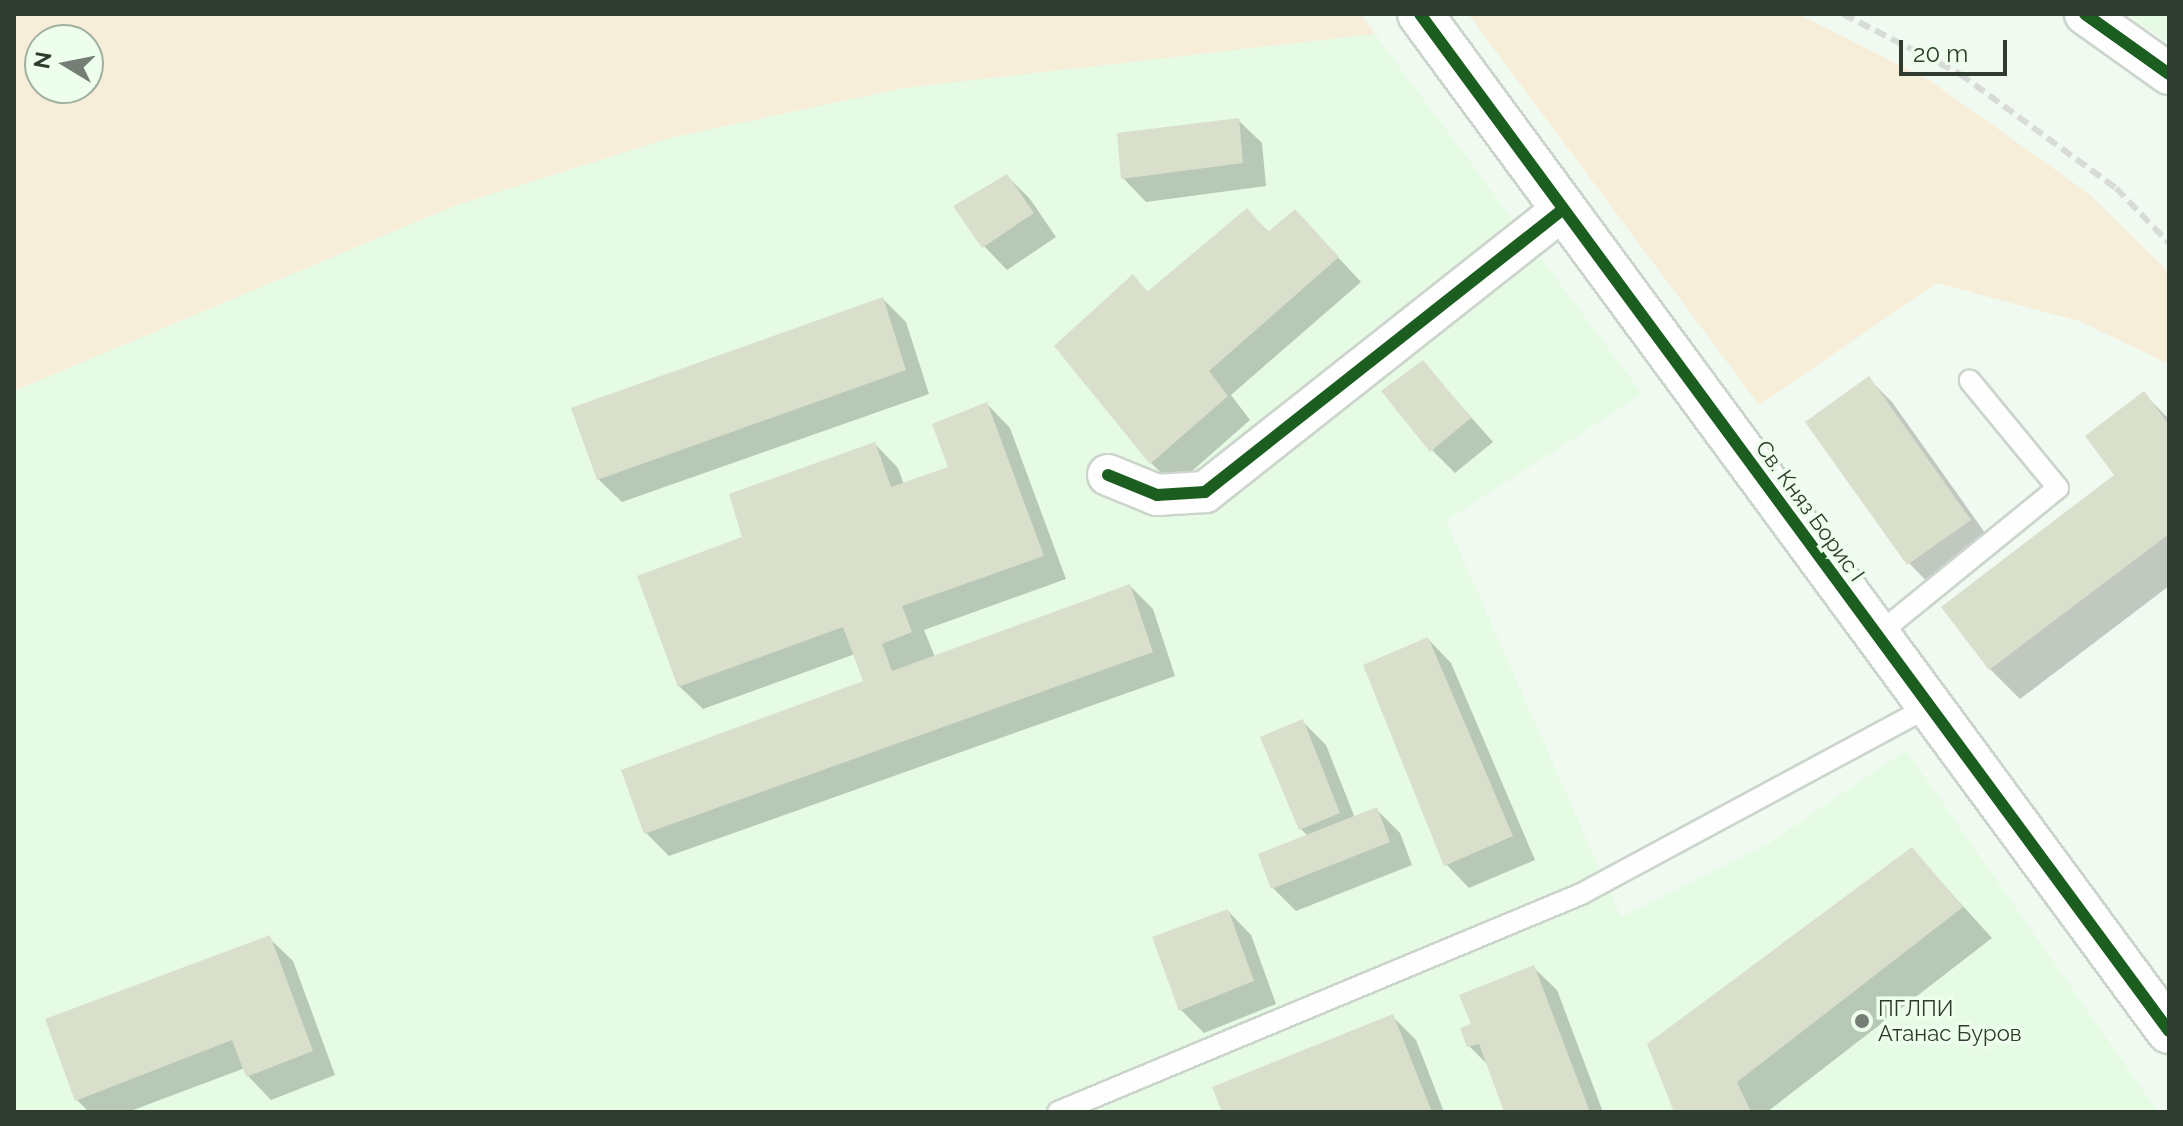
<!DOCTYPE html>
<html>
<head>
<meta charset="utf-8">
<style>
  body { margin:0 }
  #map { position:relative; width:2183px; height:1126px; overflow:hidden; background:#f1faf1; font-family:Raleway,sans-serif }
  div>[style] { position:absolute }
  .built>* { inset:0; background:#e5fbe4 }
  .green>* { inset:0; background:#f6eed8 }
  .shadow>* { inset:0; background:#0003 }
  .building>* { inset:0; background:#dadfcc }
  .roads { filter:drop-shadow(2px 0 #ccd5cc) drop-shadow(-2px 0 #ccd5cc) drop-shadow(0 2px #ccd5cc) drop-shadow(0 -2px #ccd5cc) }
  .service>* { height:20px; margin:-10px; padding:0 10px; transform-origin:10px; border-radius:10px; background:#fdfefd }
  .minor>* { height:40px; margin:-20px; padding:0 20px; transform-origin:20px; border-radius:20px; background:#fdfefd }
  .tertiary>* { height:44px; margin:-22px; padding:0 22px; transform-origin:22px; border-radius:22px; background:#fdfefd }
  .rail>* { height:6px; margin-top:-3px; transform-origin:0; background:repeating-linear-gradient(90deg,#d9dbd9 0 12px,transparent 0 18px) }
  .cycleway>* { height:12px; margin:-6px; padding:0 6px; transform-origin:6px; border-radius:6px; background:#1b5e20 }
  .dots>* { width:22px; height:22px; translate:-50% -50%; box-sizing:border-box; border:4px solid #edfeed; border-radius:50% }
  span { translate:-50% -50%; white-space:nowrap; text-align:center; line-height:1.15; -webkit-text-stroke:7px #edfeed; paint-order:stroke }
  .street-label { font-size:22px; color:#303b30 }
  .poi-label { font-size:22px; color:#303b30 }
  .left { translate:0 -50%; text-align:left }
  .frame { position:absolute; inset:0; border:16px solid #303b30; pointer-events:none }
  .north { position:absolute; left:24px; top:24px; width:80px; height:80px; box-sizing:border-box; background:#edfeed; border:2px solid #a1b0a1; border-radius:50%; rotate:280deg; font-size:22px; font-weight:700; line-height:32px; text-align:center; color:#303b30 }
  .north::after { content:''; display:block; margin:auto; width:28px; height:36px; background:#747e74; clip-path:polygon(50% 0,100% 100%,50% 72%,0 100%) }
  .scale { position:absolute; left:1899px; top:40px; width:108px; height:36px; box-sizing:border-box; border:4px solid #303b30; border-top:0; padding-left:10px; font-size:24px; line-height:28px; white-space:nowrap; color:#303b30; -webkit-text-stroke:6px #edfeed; paint-order:stroke }
</style>
</head>
<body>
<div id="map">
  <div class="built">
    <div style="clip-path:polygon(2127px 14px,2169px 14px,2169px 43px)"></div>
    <div style="clip-path:polygon(1375px 34px,1642px 394px,1446px 521px,1621px 917px,1768px 844px,1906px 750px,2158px 1112px,14px 1112px,14px 391px,454px 206px,670px 138px,904px 88px)"></div>
  </div>
  <div class="green">
    <div style="clip-path:polygon(evenodd,14px 14px,1361px 14px,1375px 34px,904px 88px,670px 138px,454px 206px,14px 391px,14px 14px,40px 40px,88px 40px,88px 88px,40px 88px,40px 40px)"></div>
    <div style="clip-path:polygon(1468px 14px,1798px 14px,1929px 80px,2088px 193px,2169px 272px,2169px 364px,2079px 321px,1937px 283px,1759px 405px)"></div>
  </div>
  <div class="shadow">
    <div style="clip-path:polygon(1238px 120px,1262px 143px,1266px 186px,1146px 202px,1123px 178px)"></div>
    <div style="clip-path:polygon(1007px 176px,1030px 199px,1056px 237px,1007px 270px,984px 246px)"></div>
    <div style="clip-path:polygon(1246px 210px,1270px 233px,1295px 211px,1361px 282px,1231px 395px,1250px 420px,1175px 486px,1151px 463px,1133px 277px,1149px 293px)"></div>
    <div style="clip-path:polygon(883px 299px,906px 322px,929px 394px,622px 502px,598px 479px)"></div>
    <div style="clip-path:polygon(1423px 363px,1493px 442px,1455px 473px,1432px 450px)"></div>
    <div style="clip-path:polygon(1869px 379px,1892px 402px,1993px 544px,1932px 587px,1909px 563px)"></div>
    <div style="clip-path:polygon(2144px 394px,2169px 419px,2169px 586px,2020px 699px,1990px 669px,1944px 607px,2117px 475px)"></div>
    <div style="clip-path:polygon(987px 404px,1010px 428px,1066px 579px,924px 630px,935px 657px,1130px 586px,1153px 609px,1175px 676px,669px 856px,646px 833px,865px 683px,855px 654px,703px 709px,679px 686px,745px 538px,875px 444px,898px 468px,904px 485px,950px 469px)"></div>
    <div style="clip-path:polygon(1428px 639px,1451px 663px,1535px 860px,1469px 888px,1446px 864px)"></div>
    <div style="clip-path:polygon(1302px 721px,1326px 745px,1355px 818px,1376px 809px,1400px 833px,1412px 865px,1296px 911px,1273px 888px,1308px 836px,1301px 829px)"></div>
    <div style="clip-path:polygon(1912px 850px,1992px 938px,1767px 1112px,1676px 1112px)"></div>
    <div style="clip-path:polygon(1228px 911px,1251px 935px,1276px 1004px,1204px 1033px,1181px 1010px)"></div>
    <div style="clip-path:polygon(269px 938px,293px 961px,335px 1075px,271px 1100px,248px 1076px,245px 1068px,128px 1112px,89px 1112px,76px 1099px)"></div>
    <div style="clip-path:polygon(1533px 967px,1557px 990px,1603px 1112px,1506px 1112px,1490px 1067px,1469px 1046px,1474px 1026px)"></div>
    <div style="clip-path:polygon(1393px 1017px,1416px 1040px,1444px 1112px,1224px 1112px)"></div>
  </div>
  <div class="building">
    <div style="clip-path:polygon(1239px 118px,1243px 163px,1121px 179px,1117px 133px)"></div>
    <div style="clip-path:polygon(1007px 174px,1034px 213px,982px 248px,953px 206px)"></div>
    <div style="clip-path:polygon(1247px 208px,1268px 232px,1295px 209px,1339px 257px,1209px 371px,1228px 396px,1150px 464px,1054px 346px,1133px 274px,1147px 292px)"></div>
    <div style="clip-path:polygon(883px 297px,906px 370px,597px 480px,571px 408px)"></div>
    <div style="clip-path:polygon(1423px 360px,1471px 418px,1430px 452px,1381px 391px)"></div>
    <div style="clip-path:polygon(1869px 376px,1971px 520px,1907px 565px,1805px 422px)"></div>
    <div style="clip-path:polygon(2144px 391px,2169px 425px,2169px 534px,1989px 670px,1941px 607px,2114px 475px,2085px 436px)"></div>
    <div style="clip-path:polygon(987px 402px,1044px 556px,902px 606px,912px 632px,882px 644px,892px 671px,1130px 584px,1153px 652px,644px 834px,621px 770px,863px 681px,843px 627px,678px 687px,637px 576px,742px 537px,729px 494px,875px 442px,891px 487px,948px 467px,932px 424px)"></div>
    <div style="clip-path:polygon(1428px 637px,1513px 836px,1444px 866px,1363px 665px)"></div>
    <div style="clip-path:polygon(1303px 719px,1340px 813px,1299px 830px,1260px 737px)"></div>
    <div style="clip-path:polygon(1377px 807px,1390px 842px,1271px 889px,1258px 854px)"></div>
    <div style="clip-path:polygon(1912px 847px,1963px 907px,1737px 1082px,1751px 1112px,1674px 1112px,1647px 1044px)"></div>
    <div style="clip-path:polygon(1228px 909px,1254px 981px,1179px 1011px,1152px 937px)"></div>
    <div style="clip-path:polygon(270px 935px,313px 1051px,246px 1077px,232px 1040px,75px 1101px,45px 1019px)"></div>
    <div style="clip-path:polygon(1534px 965px,1590px 1112px,1504px 1112px,1479px 1044px,1467px 1047px,1460px 1028px,1471px 1024px,1459px 995px)"></div>
    <div style="clip-path:polygon(1393px 1014px,1432px 1112px,1222px 1112px,1212px 1087px)"></div>
  </div>
  <div class="roads">
    <div class="service">
      <div style="left:1877px;top:635px;width:233px;rotate:-39.1deg"></div>
      <div style="left:2058px;top:488px;width:139px;rotate:-129.4deg"></div>
      <div style="left:1058px;top:1112px;width:567px;rotate:-22.63deg"></div>
      <div style="left:1581px;top:894px;width:396px;rotate:-28.3deg"></div>
    </div>
    <div class="minor">
      <div style="left:2085px;top:14px;width:103px;rotate:35.5deg"></div>
      <div style="left:1108px;top:475px;width:53px;rotate:22.2deg"></div>
      <div style="left:1157px;top:495px;width:48px;rotate:-3.6deg"></div>
      <div style="left:1205px;top:492px;width:456px;rotate:-38.3deg"></div>
    </div>
    <div class="tertiary">
      <div style="left:1420px;top:14px;width:1263px;rotate:53.63deg"></div>
    </div>
  </div>
  <div class="rail">
    <div style="left:1843px;top:14px;width:131px;rotate:27.1deg"></div>
    <div style="left:1960px;top:74px;width:193px;rotate:36.2deg"></div>
    <div style="left:2116px;top:188px;width:76px;rotate:46.1deg"></div>
  </div>
  <div class="cycleway">
    <div style="left:1420px;top:14px;width:1263px;rotate:53.63deg"></div>
    <div style="left:2085px;top:14px;width:103px;rotate:35.5deg"></div>
    <div style="left:1108px;top:475px;width:53px;rotate:22.2deg"></div>
    <div style="left:1157px;top:495px;width:48px;rotate:-3.6deg"></div>
    <div style="left:1205px;top:492px;width:456px;rotate:-38.3deg"></div>
  </div>
  <div class="dots">
    <div style="left:1862px;top:1021px;background:#747e74"></div>
  </div>
  <div class="street-label">
    <span style="left:1810px;top:511px;rotate:54deg">Св. Княз Борис I</span>
  </div>
  <div class="poi-label">
    <span class="left" style="left:1878px;top:1021px">ПГЛПИ<br>Атанас Буров</span>
  </div>
  <div class="frame"></div>
  <div class="north">N</div>
  <div class="scale">20 m</div>
</div>
</body>
</html>
